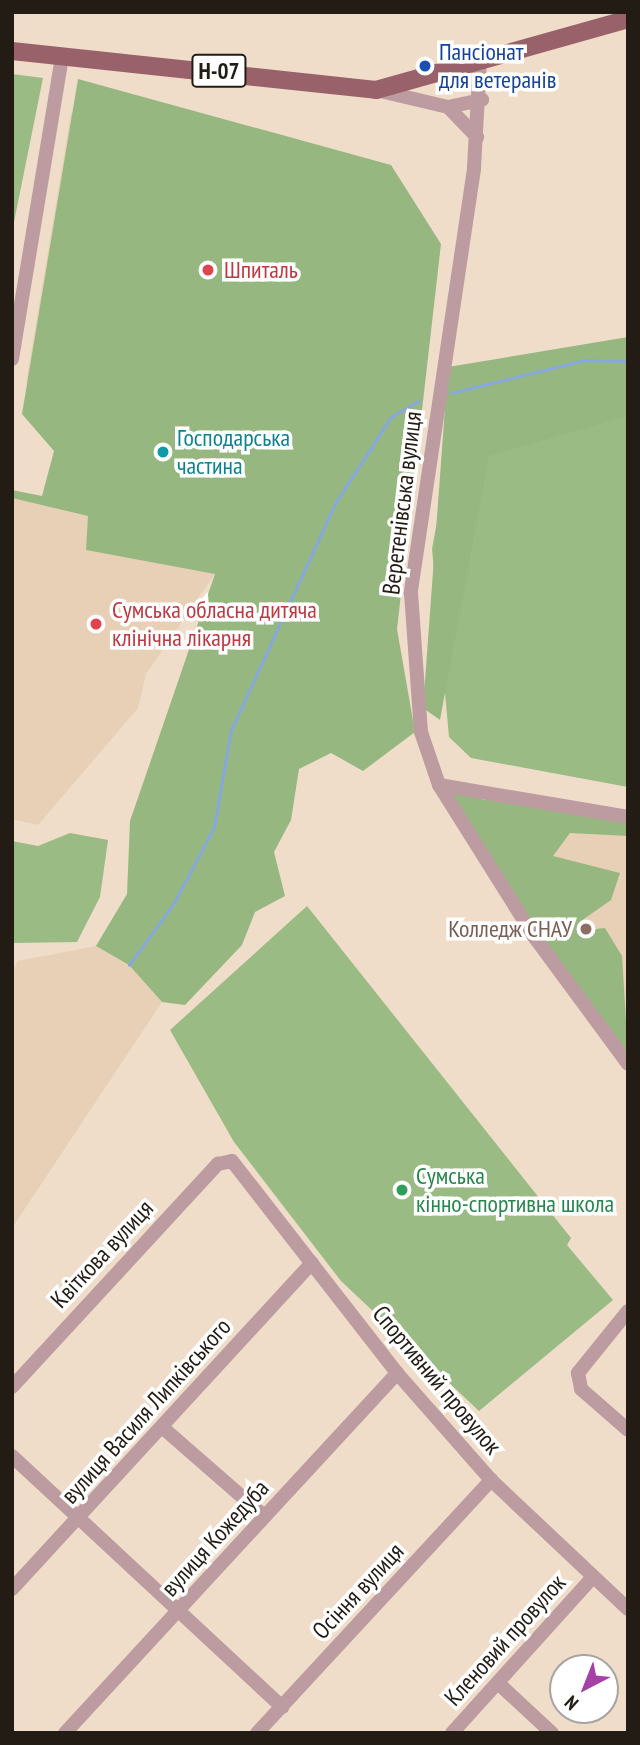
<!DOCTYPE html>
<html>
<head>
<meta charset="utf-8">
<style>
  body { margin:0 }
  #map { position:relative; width:640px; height:1745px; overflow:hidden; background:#efddc9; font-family:"PT Sans Narrow",sans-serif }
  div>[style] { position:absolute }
  .built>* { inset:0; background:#e7d0b6 }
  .green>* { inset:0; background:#9abb84 }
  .forest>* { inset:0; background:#96b880 }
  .stream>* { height:2.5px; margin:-1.25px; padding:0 1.25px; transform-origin:1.25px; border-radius:1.25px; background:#87a8dc }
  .minor>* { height:14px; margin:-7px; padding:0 7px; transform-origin:7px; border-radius:7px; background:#bc9ca0 }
  .major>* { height:18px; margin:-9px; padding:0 9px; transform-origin:9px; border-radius:9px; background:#99626b }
  .dots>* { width:19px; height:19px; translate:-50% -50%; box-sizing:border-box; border:4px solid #fff; border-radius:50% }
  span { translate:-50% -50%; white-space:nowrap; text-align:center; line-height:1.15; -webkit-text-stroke:7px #fff; paint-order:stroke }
  .shield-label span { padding:2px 5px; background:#fff; border:2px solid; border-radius:5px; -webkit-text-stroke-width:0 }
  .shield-label { font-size:23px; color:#231c15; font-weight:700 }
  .transit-label { font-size:24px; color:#164399 }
  .left { translate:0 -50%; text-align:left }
  .health-label { font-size:24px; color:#be3a42 }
  .culture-label { font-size:24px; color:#0d838f }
  .street-label { font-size:24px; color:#231c15 }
  .education-label { font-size:24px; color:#785e54 }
  .right { translate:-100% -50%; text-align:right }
  .leisure-label { font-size:24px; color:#27864d }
  .frame { position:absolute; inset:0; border:14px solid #231c15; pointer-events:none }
  .north { position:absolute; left:549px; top:1654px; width:70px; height:70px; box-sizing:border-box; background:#fff; border:2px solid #a7a4a1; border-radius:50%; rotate:222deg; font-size:19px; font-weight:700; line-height:28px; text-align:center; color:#231c15 }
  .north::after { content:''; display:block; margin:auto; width:24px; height:32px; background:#a440a6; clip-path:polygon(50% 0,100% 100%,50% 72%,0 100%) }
</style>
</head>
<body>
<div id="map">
  <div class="built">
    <div style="clip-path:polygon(71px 113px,384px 168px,215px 574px,146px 674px,138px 708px,38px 825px,12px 819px,12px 498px,88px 516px,160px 409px,26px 383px)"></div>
    <div style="clip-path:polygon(445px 787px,628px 825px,628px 1033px)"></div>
    <div style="clip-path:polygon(96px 946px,129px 965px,162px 1002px,12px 1228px,12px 973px,18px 961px)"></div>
  </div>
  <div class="green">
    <div style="clip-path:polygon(12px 74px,43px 78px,12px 232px)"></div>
    <div style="clip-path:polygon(628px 355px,628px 787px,471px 758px,449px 737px,432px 549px,461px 389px)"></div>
    <div style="clip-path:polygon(70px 833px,108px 840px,100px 897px,77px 942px,12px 943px,12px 841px,38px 846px)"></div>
    <div style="clip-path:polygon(307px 906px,571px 1238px,567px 1245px,613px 1300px,479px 1411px,341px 1281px,234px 1142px,170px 1030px)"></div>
  </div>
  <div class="forest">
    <div style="clip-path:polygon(78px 79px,391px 165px,441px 244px,397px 629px,415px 732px,363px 771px,331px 753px,299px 769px,291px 820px,274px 852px,285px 896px,255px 912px,242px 945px,185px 1005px,162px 1002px,129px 965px,96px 946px,127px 894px,130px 821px,215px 574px,86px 550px,88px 516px,12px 498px,12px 490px,42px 496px,54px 451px,22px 414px)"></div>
    <div style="clip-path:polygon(628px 337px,628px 416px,489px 456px,440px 720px,423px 708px,448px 367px)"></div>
    <div style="clip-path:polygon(445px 787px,484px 800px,515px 799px,628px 821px,628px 836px,570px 833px,553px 856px,620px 873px,611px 900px,581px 921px,578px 931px,605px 928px,622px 956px,628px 1052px,570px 981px)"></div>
  </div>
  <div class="stream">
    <div style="left:451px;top:393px;width:137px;rotate:-13.9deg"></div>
    <div style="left:584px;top:360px;width:44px;rotate:1.3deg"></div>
    <div style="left:129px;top:965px;width:77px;rotate:-54deg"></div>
    <div style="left:174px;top:903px;width:86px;rotate:-62.2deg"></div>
    <div style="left:214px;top:827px;width:98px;rotate:-80.1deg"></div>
    <div style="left:231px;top:730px;width:251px;rotate:-65.3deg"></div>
    <div style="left:336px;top:502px;width:101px;rotate:-57.1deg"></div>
    <div style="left:391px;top:417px;width:32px;rotate:-30deg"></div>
  </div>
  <div class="minor">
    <div style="left:480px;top:60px;width:109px;rotate:93.2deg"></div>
    <div style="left:474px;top:169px;width:429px;rotate:98.5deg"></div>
    <div style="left:411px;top:593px;width:139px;rotate:85.9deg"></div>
    <div style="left:421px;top:732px;width:56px;rotate:71.2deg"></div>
    <div style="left:439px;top:785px;width:177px;rotate:57.9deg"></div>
    <div style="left:533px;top:935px;width:160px;rotate:53.6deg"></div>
    <div style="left:376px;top:90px;width:74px;rotate:13.3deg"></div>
    <div style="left:448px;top:107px;width:35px;rotate:-12deg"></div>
    <div style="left:448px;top:107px;width:42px;rotate:46deg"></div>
    <div style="left:12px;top:359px;width:307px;rotate:-80.6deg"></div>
    <div style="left:439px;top:785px;width:192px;rotate:9.6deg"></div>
    <div style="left:628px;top:1311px;width:80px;rotate:128.9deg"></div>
    <div style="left:578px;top:1373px;width:16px;rotate:79deg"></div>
    <div style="left:581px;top:1389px;width:62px;rotate:41.1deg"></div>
    <div style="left:12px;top:1387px;width:304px;rotate:-47.3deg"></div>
    <div style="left:218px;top:1164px;width:14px;rotate:-12deg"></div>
    <div style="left:232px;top:1161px;width:269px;rotate:52.1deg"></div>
    <div style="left:397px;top:1373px;width:142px;rotate:48.7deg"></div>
    <div style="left:491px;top:1480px;width:188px;rotate:43.3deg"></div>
    <div style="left:162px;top:1427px;width:135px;rotate:41.1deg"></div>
    <div style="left:12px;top:1456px;width:369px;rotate:42.9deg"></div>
    <div style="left:12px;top:1589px;width:443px;rotate:-47.4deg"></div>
    <div style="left:498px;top:1683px;width:74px;rotate:42.8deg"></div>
    <div style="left:65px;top:1733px;width:490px;rotate:-47.3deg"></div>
    <div style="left:257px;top:1733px;width:345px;rotate:-47.2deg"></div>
    <div style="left:452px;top:1733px;width:209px;rotate:-47.9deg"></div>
  </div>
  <div class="major">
    <div style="left:12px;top:51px;width:366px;rotate:6.1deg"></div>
    <div style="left:376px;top:90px;width:262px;rotate:-15.7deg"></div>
  </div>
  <div class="dots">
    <div style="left:425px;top:66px;background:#1a4fb4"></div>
    <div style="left:208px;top:270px;background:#e0444e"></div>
    <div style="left:163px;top:452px;background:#0f9aa8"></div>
    <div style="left:96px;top:624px;background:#e0444e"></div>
    <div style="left:586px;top:929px;background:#8d6e63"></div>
    <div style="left:402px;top:1190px;background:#2e9e5b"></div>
  </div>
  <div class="shield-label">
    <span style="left:219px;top:71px">Н-07</span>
  </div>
  <div class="transit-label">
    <span class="left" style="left:439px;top:66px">Пансіонат<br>для ветеранів</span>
  </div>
  <div class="health-label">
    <span class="left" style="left:224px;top:270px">Шпиталь</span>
    <span class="left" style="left:112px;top:624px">Сумська обласна дитяча<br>клінічна лікарня</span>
  </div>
  <div class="culture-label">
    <span class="left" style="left:177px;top:452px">Господарська<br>частина</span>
  </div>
  <div class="street-label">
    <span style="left:402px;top:503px;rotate:-83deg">Веретенівська вулиця</span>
    <span style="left:102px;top:1254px;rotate:-47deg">Квіткова вулиця</span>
    <span style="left:437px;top:1380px;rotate:50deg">Спортивний провулок</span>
    <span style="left:146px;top:1411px;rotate:-48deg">вулиця Василя Липківського</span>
    <span style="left:215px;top:1538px;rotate:-48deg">вулиця Кожедуба</span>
    <span style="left:358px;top:1591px;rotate:-47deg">Осіння вулиця</span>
    <span style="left:505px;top:1640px;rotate:-48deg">Кленовий провулок</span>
  </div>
  <div class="education-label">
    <span class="right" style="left:572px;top:929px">Колледж СНАУ</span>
  </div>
  <div class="leisure-label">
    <span class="left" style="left:416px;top:1190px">Сумська<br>кінно-спортивна школа</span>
  </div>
  <div class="frame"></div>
  <div class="north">N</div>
</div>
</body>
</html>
